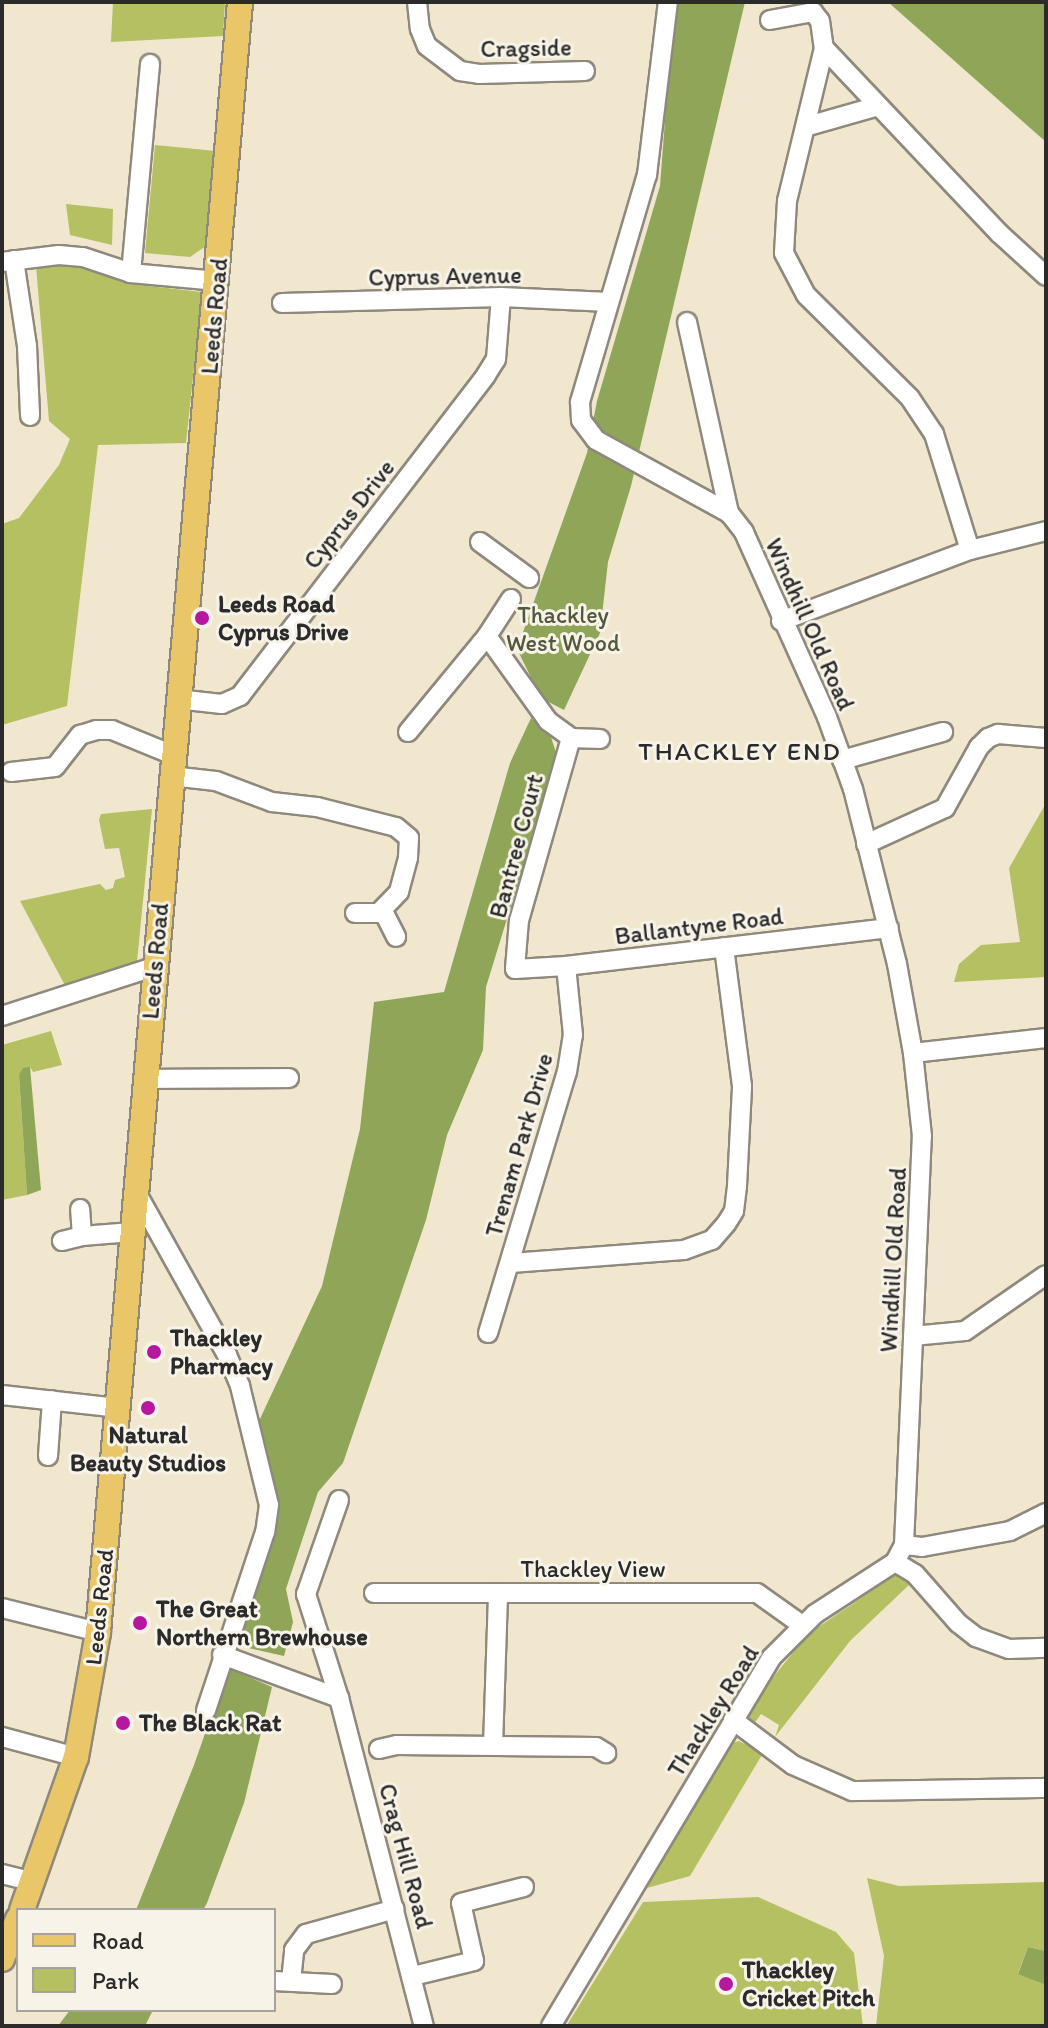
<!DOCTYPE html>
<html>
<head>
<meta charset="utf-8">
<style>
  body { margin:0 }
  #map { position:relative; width:1048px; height:2028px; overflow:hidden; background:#f1e7ce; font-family:Itim,sans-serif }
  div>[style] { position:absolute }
  .green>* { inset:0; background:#b4c062 }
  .forest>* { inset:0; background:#8fa658 }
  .roads { filter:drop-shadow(2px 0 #8e897c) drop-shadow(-2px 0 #8e897c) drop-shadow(0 2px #8e897c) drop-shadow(0 -2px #8e897c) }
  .minor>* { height:18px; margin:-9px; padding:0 9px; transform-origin:9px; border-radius:9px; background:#fff }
  .major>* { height:24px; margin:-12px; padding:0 12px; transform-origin:12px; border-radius:12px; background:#e9c769 }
  .dots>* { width:22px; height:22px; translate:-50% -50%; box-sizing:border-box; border:4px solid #f7f3e8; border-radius:50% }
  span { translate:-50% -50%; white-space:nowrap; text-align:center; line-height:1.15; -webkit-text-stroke:6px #f7f3e8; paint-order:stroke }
  .street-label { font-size:24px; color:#2b2b2b }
  .poi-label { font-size:24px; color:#2b2b2b; font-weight:700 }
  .left { translate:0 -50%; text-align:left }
  .park-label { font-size:24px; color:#54583c }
  .neighbourhood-label { font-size:26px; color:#2b2b2b; letter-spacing:2px }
  .frame { position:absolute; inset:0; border:4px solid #2b2b2b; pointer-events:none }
  .legend { position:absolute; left:16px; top:1908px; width:260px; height:104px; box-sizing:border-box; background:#f7f3e8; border:2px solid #a5a39c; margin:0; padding:10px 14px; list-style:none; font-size:24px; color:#2b2b2b }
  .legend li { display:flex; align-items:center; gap:16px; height:40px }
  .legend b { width:40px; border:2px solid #a5a39c }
</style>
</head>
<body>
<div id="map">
  <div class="green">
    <div style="clip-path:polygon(113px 2px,225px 2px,223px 36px,111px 42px)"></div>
    <div style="clip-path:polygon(155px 145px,216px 151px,206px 246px,190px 257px,145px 253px)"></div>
    <div style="clip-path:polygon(66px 204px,113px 209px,112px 245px,70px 235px)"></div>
    <div style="clip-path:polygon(72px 260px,131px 284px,202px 292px,186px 443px,98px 445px,67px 706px,2px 725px,2px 524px,19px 518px,59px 465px,70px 439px,49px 421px,36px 266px)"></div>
    <div style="clip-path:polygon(1046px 803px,1046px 977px,954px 982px,959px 964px,981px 945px,1020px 942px,1009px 868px)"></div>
    <div style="clip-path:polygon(152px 809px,137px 962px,130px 971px,68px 991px,20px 901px,100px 884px,106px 890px,113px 888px,115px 880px,125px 877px,119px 848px,105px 849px,99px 820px,101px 814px)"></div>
    <div style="clip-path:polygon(51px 1031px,62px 1065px,33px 1072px,30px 1067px,19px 1075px,27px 1195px,2px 1200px,2px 1045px)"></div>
    <div style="clip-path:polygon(894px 1576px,902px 1576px,910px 1584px,850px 1641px,775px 1737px,779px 1725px,761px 1714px,754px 1724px,747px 1717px,766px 1686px,808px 1634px)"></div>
    <div style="clip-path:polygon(739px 1741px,763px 1753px,690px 1876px,647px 1888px,733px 1743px)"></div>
    <div style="clip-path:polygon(867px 1878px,899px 1886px,1046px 1882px,1046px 1951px,1028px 1947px,1018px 1973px,1046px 1985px,1046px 2026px,876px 2026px,884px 1956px)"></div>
    <div style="clip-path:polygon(758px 1897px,836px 1932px,854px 1953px,863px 2026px,567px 2025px,643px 1902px)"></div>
  </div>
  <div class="forest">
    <div style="clip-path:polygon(674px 2px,745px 2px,631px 486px,608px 562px,600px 633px,564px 710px,541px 698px,517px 649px,587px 453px,597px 401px,660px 186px)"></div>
    <div style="clip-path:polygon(888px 2px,1046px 2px,1046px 142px)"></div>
    <div style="clip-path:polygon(531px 718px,551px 737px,557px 756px,486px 987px,483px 1050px,447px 1135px,426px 1220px,343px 1463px,318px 1492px,286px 1589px,293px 1622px,284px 1656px,240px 1646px,277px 1508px,259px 1421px,322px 1286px,360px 1129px,374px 1002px,444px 992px,510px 763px)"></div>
    <div style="clip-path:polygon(30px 1067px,41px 1190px,27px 1195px,19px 1075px,23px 1068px)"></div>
    <div style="clip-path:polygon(228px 1668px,272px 1687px,244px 1803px,207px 1903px,203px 1910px,136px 1910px,194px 1765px)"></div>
    <div style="clip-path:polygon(1028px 1947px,1046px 1951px,1046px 1985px,1018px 1974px)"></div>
    <div style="clip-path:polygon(70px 2010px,153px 2010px,145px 2026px,58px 2026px)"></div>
  </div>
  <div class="roads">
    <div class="minor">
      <div style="left:417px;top:2px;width:27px;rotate:84deg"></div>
      <div style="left:420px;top:29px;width:18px;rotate:68deg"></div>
      <div style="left:427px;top:46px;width:41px;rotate:37.1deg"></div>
      <div style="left:460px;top:71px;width:19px;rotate:9deg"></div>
      <div style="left:479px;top:74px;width:106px;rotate:-1.6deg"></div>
      <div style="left:770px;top:20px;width:44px;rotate:-10.5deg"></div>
      <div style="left:813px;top:12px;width:11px;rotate:52deg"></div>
      <div style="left:820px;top:21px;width:27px;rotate:82deg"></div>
      <div style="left:824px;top:48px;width:157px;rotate:103.6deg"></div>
      <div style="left:787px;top:201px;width:52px;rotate:93.3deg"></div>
      <div style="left:784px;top:253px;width:47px;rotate:62.4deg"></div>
      <div style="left:806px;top:295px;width:146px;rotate:44.7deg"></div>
      <div style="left:910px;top:398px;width:43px;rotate:56.3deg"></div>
      <div style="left:934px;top:434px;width:121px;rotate:72.8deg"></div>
      <div style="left:824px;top:48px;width:256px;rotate:46.6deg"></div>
      <div style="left:1000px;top:234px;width:62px;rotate:42.4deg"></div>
      <div style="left:808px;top:126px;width:73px;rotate:-15.9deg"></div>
      <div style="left:14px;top:260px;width:87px;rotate:81.4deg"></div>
      <div style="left:27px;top:346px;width:70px;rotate:87.5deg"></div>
      <div style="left:2px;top:262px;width:57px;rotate:-7deg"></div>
      <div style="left:59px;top:255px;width:24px;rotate:5deg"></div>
      <div style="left:83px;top:257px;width:51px;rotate:18.4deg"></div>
      <div style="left:131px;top:273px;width:86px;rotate:5.3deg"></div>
      <div style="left:131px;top:273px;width:210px;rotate:-84.8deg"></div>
      <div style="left:282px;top:303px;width:219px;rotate:-1.6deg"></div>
      <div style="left:501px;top:297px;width:108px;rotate:2.7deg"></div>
      <div style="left:687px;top:322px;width:196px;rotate:77.6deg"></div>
      <div style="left:480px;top:542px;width:61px;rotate:36.3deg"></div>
      <div style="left:781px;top:621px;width:202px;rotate:-20.6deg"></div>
      <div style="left:970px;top:550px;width:78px;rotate:-14deg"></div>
      <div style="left:487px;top:636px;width:105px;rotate:54.3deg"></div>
      <div style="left:548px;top:721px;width:29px;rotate:36deg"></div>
      <div style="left:571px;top:738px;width:189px;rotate:105.9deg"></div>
      <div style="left:519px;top:920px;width:49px;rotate:94.7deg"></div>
      <div style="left:515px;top:969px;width:51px;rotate:-3.4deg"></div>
      <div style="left:566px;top:966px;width:325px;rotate:-6.7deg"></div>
      <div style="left:177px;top:699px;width:45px;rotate:6.3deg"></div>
      <div style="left:222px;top:704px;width:20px;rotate:-24deg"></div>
      <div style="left:240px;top:696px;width:404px;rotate:-52.5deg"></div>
      <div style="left:486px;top:375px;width:19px;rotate:-58deg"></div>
      <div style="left:496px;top:359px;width:62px;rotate:-85.4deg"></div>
      <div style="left:408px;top:732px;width:124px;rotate:-50.5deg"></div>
      <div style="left:487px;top:636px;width:44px;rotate:-57deg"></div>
      <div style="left:571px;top:738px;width:29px;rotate:2deg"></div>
      <div style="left:842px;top:760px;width:105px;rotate:-15.5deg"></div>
      <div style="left:11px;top:772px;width:44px;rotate:-6.5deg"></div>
      <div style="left:55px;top:767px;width:41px;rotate:-52deg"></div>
      <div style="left:80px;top:735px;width:17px;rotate:-17deg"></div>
      <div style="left:96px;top:730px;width:16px"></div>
      <div style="left:112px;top:730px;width:66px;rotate:22.3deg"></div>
      <div style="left:171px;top:776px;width:45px;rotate:6.3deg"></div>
      <div style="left:216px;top:781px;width:60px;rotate:20.6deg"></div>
      <div style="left:272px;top:802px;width:45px;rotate:6.3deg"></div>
      <div style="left:317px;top:807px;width:81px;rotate:14.2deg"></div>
      <div style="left:396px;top:827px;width:17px;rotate:40deg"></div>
      <div style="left:409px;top:838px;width:20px;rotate:93deg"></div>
      <div style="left:408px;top:858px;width:35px;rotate:105deg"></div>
      <div style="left:399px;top:892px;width:29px;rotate:134deg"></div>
      <div style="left:379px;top:913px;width:24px;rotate:180deg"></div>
      <div style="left:866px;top:844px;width:87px;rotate:-24.5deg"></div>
      <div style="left:945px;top:808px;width:70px;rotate:-60.9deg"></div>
      <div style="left:979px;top:747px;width:13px;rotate:-45deg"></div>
      <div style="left:988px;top:738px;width:11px;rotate:-22deg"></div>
      <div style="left:998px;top:734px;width:48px;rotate:4.8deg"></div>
      <div style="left:383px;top:911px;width:29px;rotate:63deg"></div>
      <div style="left:2px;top:1016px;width:160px;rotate:-17.9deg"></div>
      <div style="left:913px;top:1053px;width:134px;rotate:-6.4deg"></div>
      <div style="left:144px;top:1079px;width:145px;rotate:-0.4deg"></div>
      <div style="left:136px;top:1192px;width:187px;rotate:60.8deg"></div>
      <div style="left:227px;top:1355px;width:34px;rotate:67deg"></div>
      <div style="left:240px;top:1386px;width:122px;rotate:76.3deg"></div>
      <div style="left:269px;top:1505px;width:27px;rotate:98deg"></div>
      <div style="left:265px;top:1532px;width:188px;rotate:108.3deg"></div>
      <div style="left:82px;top:1236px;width:50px;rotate:-4.6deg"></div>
      <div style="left:62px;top:1241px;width:21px;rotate:-14deg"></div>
      <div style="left:82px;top:1236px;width:27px;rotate:-94deg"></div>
      <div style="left:511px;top:1263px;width:173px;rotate:-4.3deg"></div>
      <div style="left:684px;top:1250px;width:30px;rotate:-20deg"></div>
      <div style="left:712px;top:1240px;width:21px;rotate:-49deg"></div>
      <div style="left:726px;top:1224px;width:15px;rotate:-58deg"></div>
      <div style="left:734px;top:1211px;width:25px;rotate:-83deg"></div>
      <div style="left:737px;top:1186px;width:100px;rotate:-87.1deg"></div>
      <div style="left:742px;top:1086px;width:140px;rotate:-97.4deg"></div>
      <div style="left:488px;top:1333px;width:273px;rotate:-73.2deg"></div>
      <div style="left:567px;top:1072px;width:37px;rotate:-81deg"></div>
      <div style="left:573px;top:1035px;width:69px;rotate:-95.8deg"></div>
      <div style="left:913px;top:1336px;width:52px;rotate:-5.5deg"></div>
      <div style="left:965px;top:1331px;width:98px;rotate:-34.7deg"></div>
      <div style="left:2px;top:1395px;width:116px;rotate:6.4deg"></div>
      <div style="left:48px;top:1456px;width:56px;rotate:-85.9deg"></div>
      <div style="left:339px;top:1500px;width:100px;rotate:109.3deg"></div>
      <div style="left:306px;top:1594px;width:109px;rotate:72.4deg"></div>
      <div style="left:339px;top:1698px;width:339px;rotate:75.5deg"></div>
      <div style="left:904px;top:1545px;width:18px;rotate:6deg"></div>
      <div style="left:922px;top:1547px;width:89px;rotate:-10.3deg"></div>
      <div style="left:1010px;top:1531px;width:40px;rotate:-26.6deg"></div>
      <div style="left:895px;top:1562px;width:23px;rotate:31deg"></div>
      <div style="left:915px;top:1574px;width:65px;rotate:48.7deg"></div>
      <div style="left:958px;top:1623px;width:23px;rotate:38deg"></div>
      <div style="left:976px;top:1637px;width:35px;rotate:20deg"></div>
      <div style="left:1009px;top:1649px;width:37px;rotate:-2deg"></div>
      <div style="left:374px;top:1593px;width:383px"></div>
      <div style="left:757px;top:1593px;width:55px;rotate:35.4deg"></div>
      <div style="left:2px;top:1608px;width:99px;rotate:14deg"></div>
      <div style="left:222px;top:1655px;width:125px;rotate:20.2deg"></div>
      <div style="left:733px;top:1720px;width:75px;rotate:36.9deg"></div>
      <div style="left:793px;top:1765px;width:64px;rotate:23.8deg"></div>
      <div style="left:852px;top:1791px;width:194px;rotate:-0.9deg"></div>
      <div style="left:2px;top:1737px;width:77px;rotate:15.1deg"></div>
      <div style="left:493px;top:1746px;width:153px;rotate:-88.1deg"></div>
      <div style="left:379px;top:1749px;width:18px;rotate:-13deg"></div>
      <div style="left:397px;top:1745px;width:199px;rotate:0.6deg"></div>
      <div style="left:596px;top:1747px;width:12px;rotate:31deg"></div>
      <div style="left:2px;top:1874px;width:32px;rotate:14deg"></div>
      <div style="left:413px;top:1976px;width:63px;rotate:-13.8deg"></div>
      <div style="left:474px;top:1961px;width:59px;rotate:-102.6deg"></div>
      <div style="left:461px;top:1903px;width:65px;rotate:-14.3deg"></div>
      <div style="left:274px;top:1981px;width:58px;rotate:3deg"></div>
      <div style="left:291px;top:1981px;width:31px;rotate:-84deg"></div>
      <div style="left:294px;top:1950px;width:20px;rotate:-53deg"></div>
      <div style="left:306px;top:1934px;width:92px;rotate:-15.7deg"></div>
      <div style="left:551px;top:2026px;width:429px;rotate:-59.1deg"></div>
      <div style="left:771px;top:1658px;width:62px;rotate:-45deg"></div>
      <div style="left:815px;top:1614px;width:95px;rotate:-33deg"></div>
      <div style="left:895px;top:1562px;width:19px;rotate:-62deg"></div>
      <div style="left:904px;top:1545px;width:409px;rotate:-87.5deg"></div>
      <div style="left:922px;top:1136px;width:83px;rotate:-96.2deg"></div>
      <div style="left:913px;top:1053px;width:90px;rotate:-100.2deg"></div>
      <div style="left:897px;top:964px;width:180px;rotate:-104.1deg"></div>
      <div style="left:853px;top:789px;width:77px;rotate:-109.9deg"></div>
      <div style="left:827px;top:717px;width:203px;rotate:-114.2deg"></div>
      <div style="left:744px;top:532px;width:24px;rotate:-128deg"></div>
      <div style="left:729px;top:513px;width:152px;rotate:-151.2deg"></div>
      <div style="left:596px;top:440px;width:25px;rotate:-127deg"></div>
      <div style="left:581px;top:420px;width:18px;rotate:-93deg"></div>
      <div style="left:580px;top:402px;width:237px;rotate:-73.6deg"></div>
      <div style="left:647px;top:175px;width:174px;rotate:-83.1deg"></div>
    </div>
    <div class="major">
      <div style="left:22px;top:1910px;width:162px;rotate:-70.6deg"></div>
      <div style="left:76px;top:1757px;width:127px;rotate:-80deg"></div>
      <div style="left:98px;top:1632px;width:1636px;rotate:-85.02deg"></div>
      <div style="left:2px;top:1959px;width:43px;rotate:-68.2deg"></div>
    </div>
  </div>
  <div class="dots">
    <div style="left:202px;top:618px;background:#b5179e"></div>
    <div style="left:154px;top:1352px;background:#b5179e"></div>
    <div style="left:148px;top:1408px;background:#b5179e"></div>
    <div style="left:140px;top:1623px;background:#b5179e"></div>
    <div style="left:123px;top:1723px;background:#b5179e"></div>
    <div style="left:726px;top:1984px;background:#b5179e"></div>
  </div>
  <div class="street-label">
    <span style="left:526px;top:48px;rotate:-1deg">Cragside</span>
    <span style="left:445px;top:276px;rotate:-1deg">Cyprus Avenue</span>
    <span style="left:214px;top:316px;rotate:-85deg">Leeds Road</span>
    <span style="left:349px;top:514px;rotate:-52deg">Cyprus Drive</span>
    <span style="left:810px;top:624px;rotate:66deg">Windhill Old Road</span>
    <span style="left:516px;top:846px;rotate:-75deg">Bantree Court</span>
    <span style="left:699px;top:926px;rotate:-7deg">Ballantyne Road</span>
    <span style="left:155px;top:961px;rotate:-85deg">Leeds Road</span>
    <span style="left:519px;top:1145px;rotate:-74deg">Trenam Park Drive</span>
    <span style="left:893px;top:1260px;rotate:-87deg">Windhill Old Road</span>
    <span style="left:593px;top:1569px">Thackley View</span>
    <span style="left:99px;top:1607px;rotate:-84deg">Leeds Road</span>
    <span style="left:713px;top:1711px;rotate:-58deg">Thackley Road</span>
    <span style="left:406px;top:1856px;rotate:75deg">Crag Hill Road</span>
  </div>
  <div class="poi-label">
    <span class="left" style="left:218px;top:618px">Leeds Road<br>Cyprus Drive</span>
    <span class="left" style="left:170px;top:1352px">Thackley<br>Pharmacy</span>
    <span style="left:148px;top:1449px">Natural<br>Beauty Studios</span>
    <span class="left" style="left:156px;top:1623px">The Great<br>Northern Brewhouse</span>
    <span class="left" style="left:139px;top:1723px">The Black Rat</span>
    <span class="left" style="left:742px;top:1984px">Thackley<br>Cricket Pitch</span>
  </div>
  <div class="park-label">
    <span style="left:563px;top:629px">Thackley<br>West Wood</span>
  </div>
  <div class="neighbourhood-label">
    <span style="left:740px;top:752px">THACKLEY END</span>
  </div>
  <div class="frame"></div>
  <ul class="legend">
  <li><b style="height:10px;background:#e9c769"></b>Road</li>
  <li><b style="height:22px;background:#b4c062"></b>Park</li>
  </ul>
</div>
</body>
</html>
